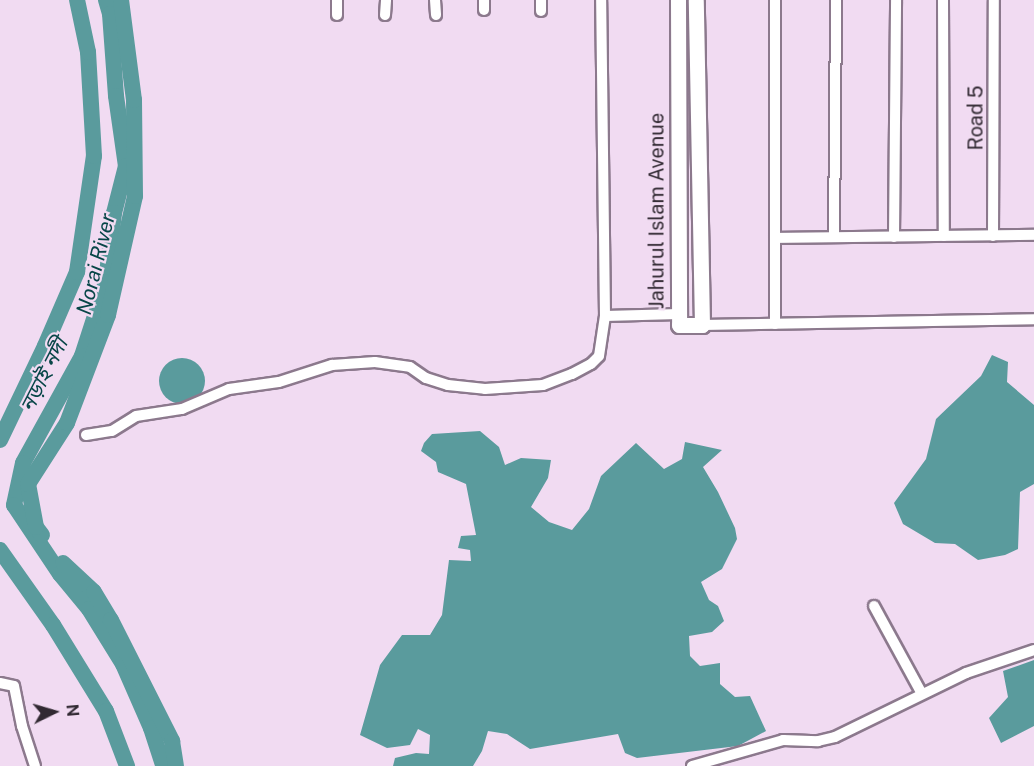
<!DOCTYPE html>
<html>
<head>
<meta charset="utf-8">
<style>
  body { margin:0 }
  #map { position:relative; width:1034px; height:766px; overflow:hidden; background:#f1dbf2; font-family:"Public Sans","Noto Sans Bengali",sans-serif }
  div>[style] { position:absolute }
  .water>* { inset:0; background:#5a9b9d }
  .round { border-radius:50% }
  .river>* { height:16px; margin:-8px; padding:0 8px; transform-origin:8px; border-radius:8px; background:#5a9b9d }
  .roads { filter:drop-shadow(2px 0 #8c798d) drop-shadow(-2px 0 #8c798d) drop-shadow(0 2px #8c798d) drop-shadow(0 -2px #8c798d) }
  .street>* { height:10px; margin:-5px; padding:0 5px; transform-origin:5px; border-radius:5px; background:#fff }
  .secondary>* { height:15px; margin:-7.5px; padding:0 7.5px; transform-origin:7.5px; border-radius:7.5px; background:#fff }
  span { translate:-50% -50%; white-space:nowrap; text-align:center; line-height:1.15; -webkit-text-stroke:4.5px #f1dbf2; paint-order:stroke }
  .street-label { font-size:20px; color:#312932 }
  .water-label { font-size:21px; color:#084648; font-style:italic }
  .north { position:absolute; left:24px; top:682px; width:60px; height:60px; -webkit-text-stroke:4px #f1dbf2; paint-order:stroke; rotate:85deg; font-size:16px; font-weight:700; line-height:24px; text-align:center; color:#312932 }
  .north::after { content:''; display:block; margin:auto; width:21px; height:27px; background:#312932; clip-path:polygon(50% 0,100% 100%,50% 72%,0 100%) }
</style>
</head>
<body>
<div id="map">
  <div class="water">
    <div style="clip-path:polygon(992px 355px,1008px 362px,1007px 382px,1034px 405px,1034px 484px,1020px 492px,1018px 549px,1005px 555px,978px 560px,955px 544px,935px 543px,903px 524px,894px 503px,926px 459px,936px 419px,981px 376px)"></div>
    <div class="round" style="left:159px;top:358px;width:46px;height:46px"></div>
    <div style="clip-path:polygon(480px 431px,499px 447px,505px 465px,521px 458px,551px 460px,548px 478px,531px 507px,549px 522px,572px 530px,589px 509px,601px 476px,636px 443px,664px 469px,682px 459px,685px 442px,722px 450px,703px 467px,718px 492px,735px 528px,737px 539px,722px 569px,701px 582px,709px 600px,718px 606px,724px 621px,712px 632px,689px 636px,690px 656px,700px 666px,720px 663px,720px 684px,735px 697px,750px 696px,766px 731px,738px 746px,637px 758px,625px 753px,618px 734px,530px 749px,507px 734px,488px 731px,482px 751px,473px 766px,393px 766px,395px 758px,416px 753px,429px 754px,430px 735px,418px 729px,410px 745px,387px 748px,360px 735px,380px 665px,402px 635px,430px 635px,442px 615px,449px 560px,471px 561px,470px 550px,458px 548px,461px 536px,476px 535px,466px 484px,438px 472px,436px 462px,421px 451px,424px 443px,432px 434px)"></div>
    <div style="clip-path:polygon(1034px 660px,1034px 726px,1001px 743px,989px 718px,1008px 697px,1003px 671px)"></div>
  </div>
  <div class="river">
    <div style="left:106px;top:0;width:15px;rotate:74deg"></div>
    <div style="left:110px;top:14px;width:82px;rotate:85.8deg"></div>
    <div style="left:116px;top:96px;width:71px;rotate:81.9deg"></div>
    <div style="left:126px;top:166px;width:49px;rotate:104.3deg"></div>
    <div style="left:114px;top:213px;width:69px;rotate:96.6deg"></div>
    <div style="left:106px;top:282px;width:78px;rotate:108deg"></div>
    <div style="left:82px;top:356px;width:122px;rotate:118.9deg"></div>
    <div style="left:23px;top:463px;width:43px;rotate:102.1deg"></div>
    <div style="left:14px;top:505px;width:83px;rotate:56.3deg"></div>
    <div style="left:60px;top:574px;width:45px;rotate:50.4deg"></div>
    <div style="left:89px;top:609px;width:65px;rotate:58.3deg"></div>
    <div style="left:123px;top:664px;width:70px;rotate:66.4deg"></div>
    <div style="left:151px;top:728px;width:40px;rotate:72deg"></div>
    <div style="left:0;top:440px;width:104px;rotate:-64.4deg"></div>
    <div style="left:45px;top:346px;width:81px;rotate:-66.6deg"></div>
    <div style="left:77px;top:272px;width:117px;rotate:-81.7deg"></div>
    <div style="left:94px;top:156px;width:104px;rotate:-93.3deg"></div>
    <div style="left:88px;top:52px;width:53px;rotate:-101.9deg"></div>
    <div style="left:42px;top:535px;width:10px;rotate:-127deg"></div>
    <div style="left:36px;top:527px;width:44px;rotate:-100.5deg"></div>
    <div style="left:28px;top:484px;width:72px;rotate:-57.4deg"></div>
    <div style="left:67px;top:423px;width:116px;rotate:-69.2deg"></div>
    <div style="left:108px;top:315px;width:122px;rotate:-77.2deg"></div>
    <div style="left:135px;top:196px;width:96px;rotate:-90.6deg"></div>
    <div style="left:134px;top:100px;width:101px;rotate:-97.4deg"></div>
    <div style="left:0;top:550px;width:92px;rotate:54.8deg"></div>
    <div style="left:53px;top:625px;width:101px;rotate:58.4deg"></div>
    <div style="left:106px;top:711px;width:59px;rotate:69.1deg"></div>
    <div style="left:63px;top:563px;width:42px;rotate:43.1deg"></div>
    <div style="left:94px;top:592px;width:33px;rotate:59deg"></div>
    <div style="left:111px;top:620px;width:136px;rotate:63.2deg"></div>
    <div style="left:172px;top:741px;width:25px;rotate:81deg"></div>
  </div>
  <div class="roads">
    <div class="street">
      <div style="left:337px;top:0;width:15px;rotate:90deg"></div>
      <div style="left:435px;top:0;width:15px;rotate:86deg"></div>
      <div style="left:484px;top:0;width:10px;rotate:90deg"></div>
      <div style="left:541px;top:0;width:11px;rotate:90deg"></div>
      <div style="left:775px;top:0;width:324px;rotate:90deg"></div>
      <div style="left:943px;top:0;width:236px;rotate:89.8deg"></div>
      <div style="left:385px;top:15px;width:15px;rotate:-86deg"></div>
      <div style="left:993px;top:236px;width:236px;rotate:-89.8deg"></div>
      <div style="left:834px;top:237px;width:237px;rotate:-89.5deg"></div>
      <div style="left:894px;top:237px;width:237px;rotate:-89.5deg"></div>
      <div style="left:775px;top:238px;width:259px;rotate:-0.7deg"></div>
      <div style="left:605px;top:316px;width:74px;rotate:-1.5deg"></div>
      <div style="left:702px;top:325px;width:332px;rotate:-1deg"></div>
      <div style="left:86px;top:435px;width:26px;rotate:-9deg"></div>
      <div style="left:112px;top:431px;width:28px;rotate:-32deg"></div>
      <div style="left:136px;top:416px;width:47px;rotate:-8.7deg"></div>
      <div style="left:182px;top:409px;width:51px;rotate:-23.1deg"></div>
      <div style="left:229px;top:389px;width:50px;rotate:-8deg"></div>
      <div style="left:279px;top:382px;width:56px;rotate:-17.8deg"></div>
      <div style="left:332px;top:365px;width:43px;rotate:-4deg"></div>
      <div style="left:375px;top:362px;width:35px;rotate:8deg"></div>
      <div style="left:410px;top:367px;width:19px;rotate:35deg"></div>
      <div style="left:426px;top:378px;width:23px;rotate:18deg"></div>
      <div style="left:448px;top:385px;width:37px;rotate:6deg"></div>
      <div style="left:485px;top:389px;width:58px;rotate:-3.9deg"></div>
      <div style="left:543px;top:385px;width:31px;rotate:-21deg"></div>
      <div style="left:572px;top:374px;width:21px;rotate:-28deg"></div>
      <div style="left:591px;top:364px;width:11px;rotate:-45deg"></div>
      <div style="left:599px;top:356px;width:40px;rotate:-81.5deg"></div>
      <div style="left:605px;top:316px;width:316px;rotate:-90.7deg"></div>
      <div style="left:874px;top:606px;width:100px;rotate:61.4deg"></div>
      <div style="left:0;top:683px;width:14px;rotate:12deg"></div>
      <div style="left:14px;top:686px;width:41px;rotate:78.7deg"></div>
      <div style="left:22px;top:726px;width:42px;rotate:72deg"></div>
      <div style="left:692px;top:766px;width:95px;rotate:-15.9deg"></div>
      <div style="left:783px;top:740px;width:35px;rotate:2deg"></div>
      <div style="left:818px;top:741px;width:17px;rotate:-13deg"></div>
      <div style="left:835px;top:737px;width:146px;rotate:-26deg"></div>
      <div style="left:966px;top:673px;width:72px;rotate:-18.7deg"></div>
    </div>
    <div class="secondary">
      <div style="left:678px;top:0;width:325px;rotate:89.8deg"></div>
      <div style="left:679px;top:325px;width:23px"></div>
      <div style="left:702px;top:325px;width:325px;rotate:-91.1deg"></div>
    </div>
  </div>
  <div class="street-label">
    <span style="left:976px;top:118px;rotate:-90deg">Road 5</span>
    <span style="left:657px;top:211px;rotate:-90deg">Jahurul Islam Avenue</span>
  </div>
  <div class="water-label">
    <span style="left:96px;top:264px;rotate:-76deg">Norai River</span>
    <span style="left:44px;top:375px;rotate:-63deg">নড়াই নদী</span>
  </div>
  <div class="north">N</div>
</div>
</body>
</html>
